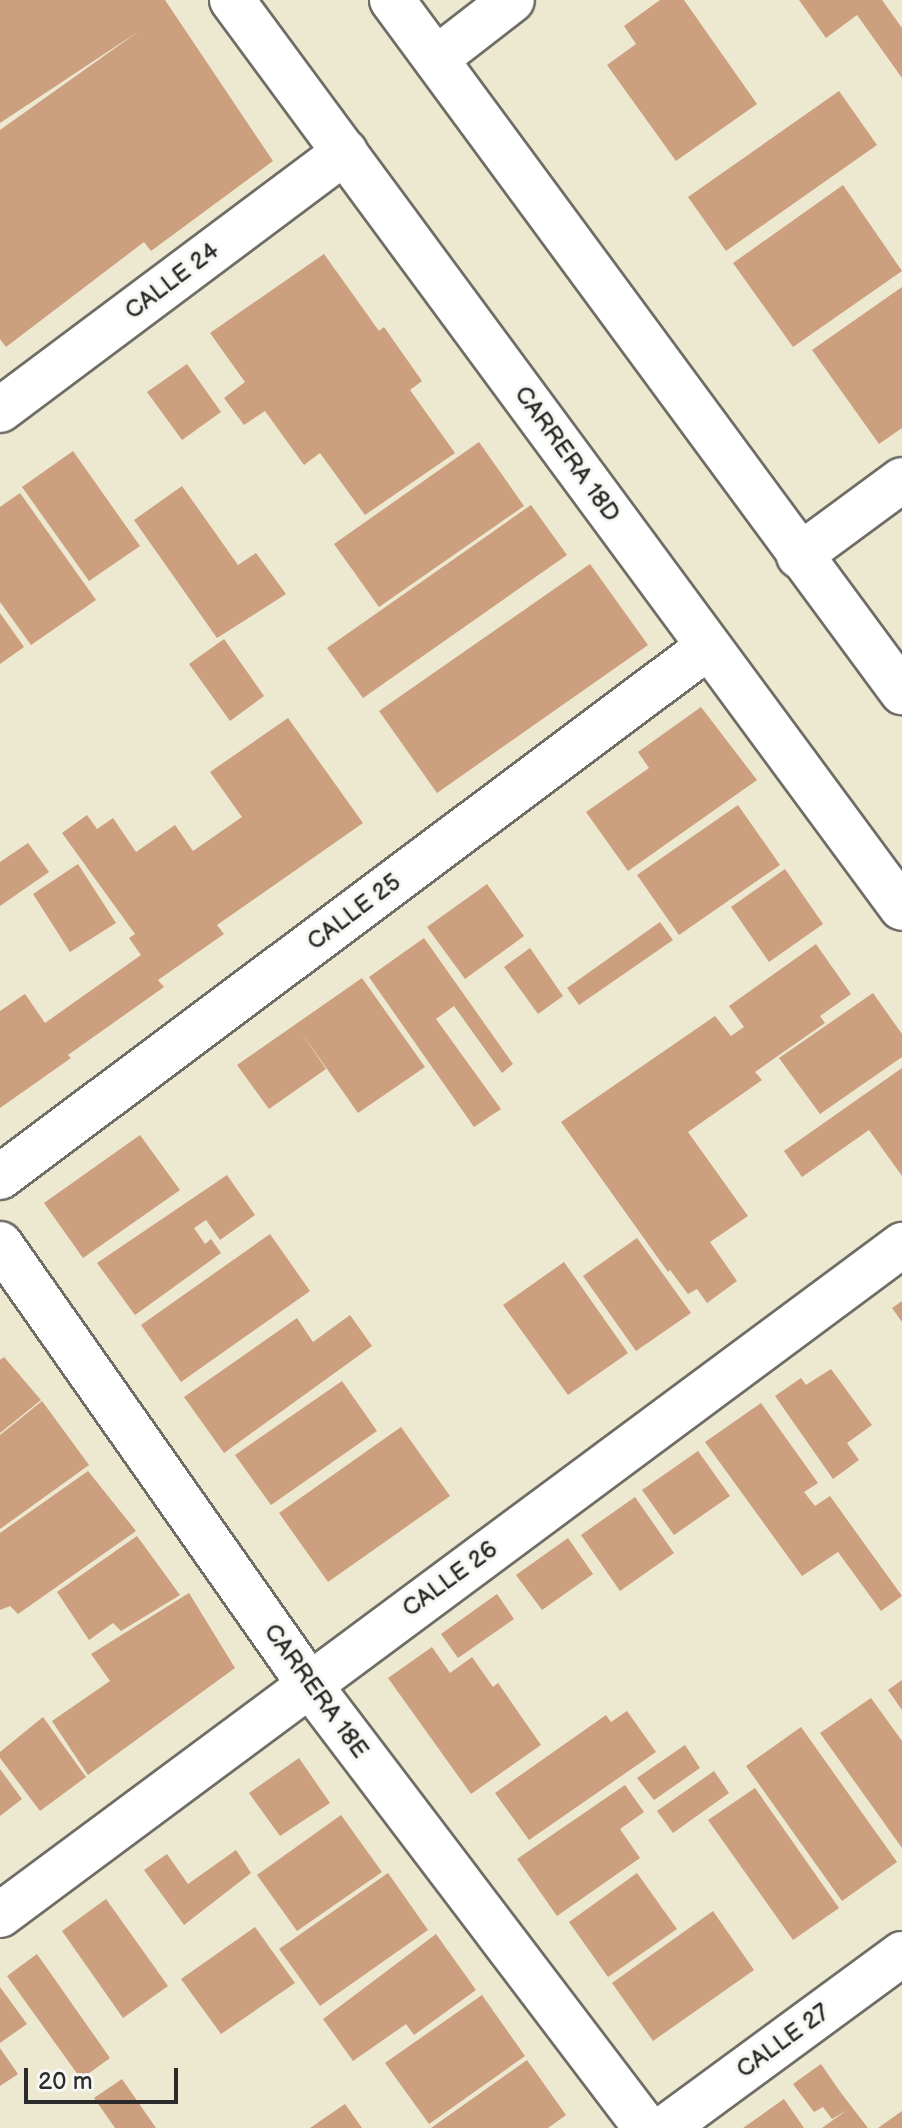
<!DOCTYPE html>
<html>
<head>
<meta charset="utf-8">
<style>
  body { margin:0 }
  #map { position:relative; width:902px; height:2128px; overflow:hidden; background:#ede8d0; font-family:"Balsamiq Sans",sans-serif }
  div>[style] { position:absolute }
  .building>* { inset:0; background:#cc9f7f }
  .roads { filter:drop-shadow(2px 0 #6f6d65) drop-shadow(-2px 0 #6f6d65) drop-shadow(0 2px #6f6d65) drop-shadow(0 -2px #6f6d65) }
  .minor>* { height:44px; margin:-22px; padding:0 22px; transform-origin:22px; border-radius:22px; background:#fff }
  .primary>* { height:44px; margin:-22px; padding:0 22px; transform-origin:22px; border-radius:22px; background:#fff }
  span { translate:-50% -50%; white-space:nowrap; text-align:center; line-height:1.15; -webkit-text-stroke:6px #f6f6f2; paint-order:stroke }
  .street-label { font-size:24px; color:#2b2b2b }
  .scale { position:absolute; left:24px; top:2068px; width:154px; height:36px; box-sizing:border-box; border:4px solid #2b2b2b; border-top:0; padding-left:10px; font-size:24px; line-height:28px; white-space:nowrap; color:#2b2b2b; -webkit-text-stroke:6px #f6f6f2; paint-order:stroke }
</style>
</head>
<body>
<div id="map">
  <div class="building">
    <div style="clip-path:polygon(0 0,165px 0,273px 161px,151px 251px,144px 242px,6px 347px,0 339px,0 130px,139px 31px,0 123px)"></div>
    <div style="clip-path:polygon(660px 0,684px 0,757px 104px,676px 161px,607px 65px,636px 44px,624px 26px)"></div>
    <div style="clip-path:polygon(799px 0,882px 0,902px 28px,902px 78px,857px 15px,826px 38px)"></div>
    <div style="clip-path:polygon(839px 91px,877px 145px,726px 251px,688px 197px)"></div>
    <div style="clip-path:polygon(843px 185px,902px 271px,793px 347px,733px 263px)"></div>
    <div style="clip-path:polygon(324px 254px,379px 331px,384px 327px,422px 381px,410px 390px,455px 453px,365px 515px,320px 453px,304px 465px,265px 411px,244px 425px,224px 398px,245px 382px,210px 333px)"></div>
    <div style="clip-path:polygon(902px 287px,902px 428px,879px 444px,812px 350px)"></div>
    <div style="clip-path:polygon(187px 364px,221px 412px,182px 440px,147px 392px)"></div>
    <div style="clip-path:polygon(479px 442px,524px 506px,379px 607px,334px 544px)"></div>
    <div style="clip-path:polygon(73px 451px,140px 546px,89px 581px,22px 487px)"></div>
    <div style="clip-path:polygon(182px 486px,238px 565px,256px 553px,286px 594px,217px 638px,134px 520px)"></div>
    <div style="clip-path:polygon(20px 493px,96px 600px,31px 645px,0 602px,0 507px)"></div>
    <div style="clip-path:polygon(531px 505px,567px 555px,363px 698px,327px 648px)"></div>
    <div style="clip-path:polygon(590px 564px,648px 645px,437px 793px,379px 711px)"></div>
    <div style="clip-path:polygon(0 613px,24px 647px,0 664px)"></div>
    <div style="clip-path:polygon(224px 639px,264px 696px,230px 721px,189px 664px)"></div>
    <div style="clip-path:polygon(701px 707px,757px 780px,628px 871px,586px 812px,649px 768px,638px 752px)"></div>
    <div style="clip-path:polygon(288px 718px,363px 823px,217px 925px,224px 934px,158px 980px,164px 987px,68px 1055px,71px 1058px,0 1108px,0 1011px,25px 994px,45px 1023px,141px 955px,129px 938px,135px 934px,62px 833px,87px 815px,97px 829px,113px 818px,136px 852px,175px 825px,193px 851px,242px 817px,210px 772px)"></div>
    <div style="clip-path:polygon(738px 805px,780px 865px,679px 935px,637px 875px)"></div>
    <div style="clip-path:polygon(28px 843px,49px 872px,0 906px,0 862px)"></div>
    <div style="clip-path:polygon(78px 864px,116px 923px,70px 952px,33px 894px)"></div>
    <div style="clip-path:polygon(785px 869px,823px 924px,769px 962px,731px 907px)"></div>
    <div style="clip-path:polygon(487px 884px,524px 936px,465px 979px,427px 927px)"></div>
    <div style="clip-path:polygon(660px 922px,673px 940px,579px 1005px,567px 988px)"></div>
    <div style="clip-path:polygon(424px 938px,513px 1064px,502px 1073px,454px 1006px,436px 1019px,501px 1109px,474px 1127px,369px 977px)"></div>
    <div style="clip-path:polygon(816px 944px,851px 994px,820px 1016px,825px 1023px,755px 1072px,762px 1080px,688px 1132px,748px 1216px,710px 1242px,737px 1281px,707px 1303px,697px 1289px,688px 1294px,670px 1270px,668px 1272px,561px 1122px,715px 1016px,731px 1036px,744px 1027px,729px 1006px)"></div>
    <div style="clip-path:polygon(530px 948px,563px 996px,538px 1014px,504px 967px)"></div>
    <div style="clip-path:polygon(362px 978px,425px 1067px,358px 1113px,301px 1032px,326px 1069px,269px 1109px,237px 1065px)"></div>
    <div style="clip-path:polygon(873px 993px,902px 1034px,902px 1057px,820px 1114px,779px 1058px)"></div>
    <div style="clip-path:polygon(902px 1068px,902px 1176px,869px 1130px,802px 1177px,784px 1151px)"></div>
    <div style="clip-path:polygon(140px 1135px,180px 1190px,83px 1258px,44px 1203px)"></div>
    <div style="clip-path:polygon(227px 1175px,255px 1215px,220px 1240px,206px 1220px,194px 1228px,205px 1244px,211px 1239px,221px 1253px,135px 1315px,97px 1263px)"></div>
    <div style="clip-path:polygon(270px 1234px,310px 1291px,181px 1382px,141px 1325px)"></div>
    <div style="clip-path:polygon(637px 1238px,691px 1313px,636px 1351px,583px 1276px)"></div>
    <div style="clip-path:polygon(564px 1262px,628px 1353px,568px 1395px,503px 1305px)"></div>
    <div style="clip-path:polygon(902px 1301px,902px 1322px,892px 1308px)"></div>
    <div style="clip-path:polygon(350px 1315px,372px 1346px,224px 1453px,184px 1397px,297px 1318px,313px 1342px)"></div>
    <div style="clip-path:polygon(4px 1357px,41px 1400px,0 1433px,0 1360px)"></div>
    <div style="clip-path:polygon(831px 1369px,872px 1425px,847px 1443px,859px 1460px,833px 1479px,775px 1396px,801px 1378px,806px 1385px)"></div>
    <div style="clip-path:polygon(342px 1381px,377px 1431px,271px 1505px,235px 1455px)"></div>
    <div style="clip-path:polygon(42px 1401px,89px 1465px,0 1529px,0 1435px)"></div>
    <div style="clip-path:polygon(761px 1403px,818px 1483px,804px 1492px,815px 1506px,830px 1496px,902px 1596px,881px 1611px,838px 1552px,802px 1576px,705px 1442px)"></div>
    <div style="clip-path:polygon(401px 1427px,450px 1496px,328px 1582px,279px 1513px)"></div>
    <div style="clip-path:polygon(698px 1451px,730px 1496px,674px 1535px,642px 1490px)"></div>
    <div style="clip-path:polygon(88px 1471px,136px 1531px,18px 1614px,10px 1606px,0 1610px,0 1533px)"></div>
    <div style="clip-path:polygon(635px 1497px,674px 1553px,620px 1591px,581px 1535px)"></div>
    <div style="clip-path:polygon(137px 1536px,180px 1595px,121px 1631px,113px 1623px,89px 1640px,57px 1592px)"></div>
    <div style="clip-path:polygon(568px 1538px,593px 1574px,542px 1610px,516px 1575px)"></div>
    <div style="clip-path:polygon(189px 1593px,235px 1668px,88px 1775px,52px 1721px,110px 1681px,91px 1654px)"></div>
    <div style="clip-path:polygon(497px 1594px,514px 1619px,458px 1658px,441px 1634px)"></div>
    <div style="clip-path:polygon(432px 1647px,450px 1673px,472px 1657px,493px 1687px,498px 1683px,541px 1745px,471px 1794px,388px 1678px)"></div>
    <div style="clip-path:polygon(902px 1680px,902px 1710px,888px 1690px)"></div>
    <div style="clip-path:polygon(871px 1698px,902px 1741px,902px 1848px,820px 1733px)"></div>
    <div style="clip-path:polygon(627px 1711px,656px 1752px,529px 1840px,495px 1793px,606px 1715px,611px 1722px)"></div>
    <div style="clip-path:polygon(43px 1717px,86px 1777px,40px 1811px,0 1758px,0 1752px)"></div>
    <div style="clip-path:polygon(801px 1727px,897px 1862px,842px 1901px,746px 1766px)"></div>
    <div style="clip-path:polygon(685px 1745px,700px 1768px,654px 1800px,637px 1778px)"></div>
    <div style="clip-path:polygon(299px 1758px,330px 1803px,280px 1836px,249px 1793px)"></div>
    <div style="clip-path:polygon(0 1769px,22px 1799px,0 1816px)"></div>
    <div style="clip-path:polygon(714px 1771px,729px 1793px,673px 1833px,657px 1811px)"></div>
    <div style="clip-path:polygon(625px 1785px,644px 1812px,620px 1829px,640px 1858px,557px 1916px,517px 1859px)"></div>
    <div style="clip-path:polygon(755px 1788px,839px 1908px,793px 1940px,708px 1820px)"></div>
    <div style="clip-path:polygon(341px 1815px,382px 1872px,297px 1931px,257px 1875px)"></div>
    <div style="clip-path:polygon(236px 1850px,251px 1873px,184px 1925px,144px 1870px,167px 1854px,188px 1884px)"></div>
    <div style="clip-path:polygon(388px 1873px,428px 1930px,320px 2006px,279px 1949px)"></div>
    <div style="clip-path:polygon(637px 1873px,677px 1929px,608px 1977px,569px 1922px)"></div>
    <div style="clip-path:polygon(106px 1899px,168px 1986px,123px 2018px,62px 1931px)"></div>
    <div style="clip-path:polygon(713px 1911px,754px 1970px,653px 2041px,612px 1983px)"></div>
    <div style="clip-path:polygon(255px 1927px,295px 1983px,221px 2034px,181px 1979px)"></div>
    <div style="clip-path:polygon(436px 1934px,476px 1990px,414px 2035px,406px 2024px,353px 2061px,323px 2019px)"></div>
    <div style="clip-path:polygon(37px 1954px,110px 2058px,81px 2079px,7px 1976px)"></div>
    <div style="clip-path:polygon(0 1987px,27px 2024px,0 2043px)"></div>
    <div style="clip-path:polygon(482px 1995px,525px 2056px,429px 2124px,385px 2063px)"></div>
    <div style="clip-path:polygon(0 2048px,18px 2074px,0 2086px)"></div>
    <div style="clip-path:polygon(527px 2060px,566px 2115px,548px 2128px,431px 2128px)"></div>
    <div style="clip-path:polygon(821px 2064px,841px 2093px,868px 2128px,822px 2128px,847px 2110px,832px 2119px,823px 2107px,814px 2112px,793px 2084px)"></div>
    <div style="clip-path:polygon(122px 2079px,156px 2128px,115px 2128px,94px 2098px)"></div>
    <div style="clip-path:polygon(784px 2099px,804px 2128px,743px 2128px)"></div>
    <div style="clip-path:polygon(345px 2104px,362px 2128px,310px 2128px)"></div>
    <div style="clip-path:polygon(902px 2111px,902px 2128px,878px 2128px)"></div>
  </div>
  <div class="roads">
    <div class="minor">
      <div style="left:436px;top:59px;width:96px;rotate:-37.8deg"></div>
      <div style="left:0;top:410px;width:431px;rotate:-36.8deg"></div>
      <div style="left:799px;top:556px;width:128px;rotate:-36.4deg"></div>
      <div style="left:0;top:1177px;width:884px;rotate:-36.82deg"></div>
      <div style="left:0;top:1244px;width:538px;rotate:54.92deg"></div>
      <div style="left:309px;top:1684px;width:557px;rotate:52.8deg"></div>
      <div style="left:0;top:1915px;width:1124px;rotate:-36.6deg"></div>
      <div style="left:665px;top:2128px;width:294px;rotate:-36.3deg"></div>
    </div>
    <div class="primary">
      <div style="left:232px;top:0;width:1128px;rotate:53.58deg"></div>
      <div style="left:392px;top:0;width:860px;rotate:53.61deg"></div>
    </div>
  </div>
  <div class="street-label">
    <span style="left:172px;top:281px;rotate:-37deg">CALLE 24</span>
    <span style="left:567px;top:454px;rotate:54deg">CARRERA 18D</span>
    <span style="left:354px;top:912px;rotate:-37deg">CALLE 25</span>
    <span style="left:450px;top:1579px;rotate:-36deg">CALLE 26</span>
    <span style="left:316px;top:1691px;rotate:54deg">CARRERA 18E</span>
    <span style="left:783px;top:2041px;rotate:-36deg">CALLE 27</span>
  </div>
  <div class="scale">20 m</div>
</div>
</body>
</html>
